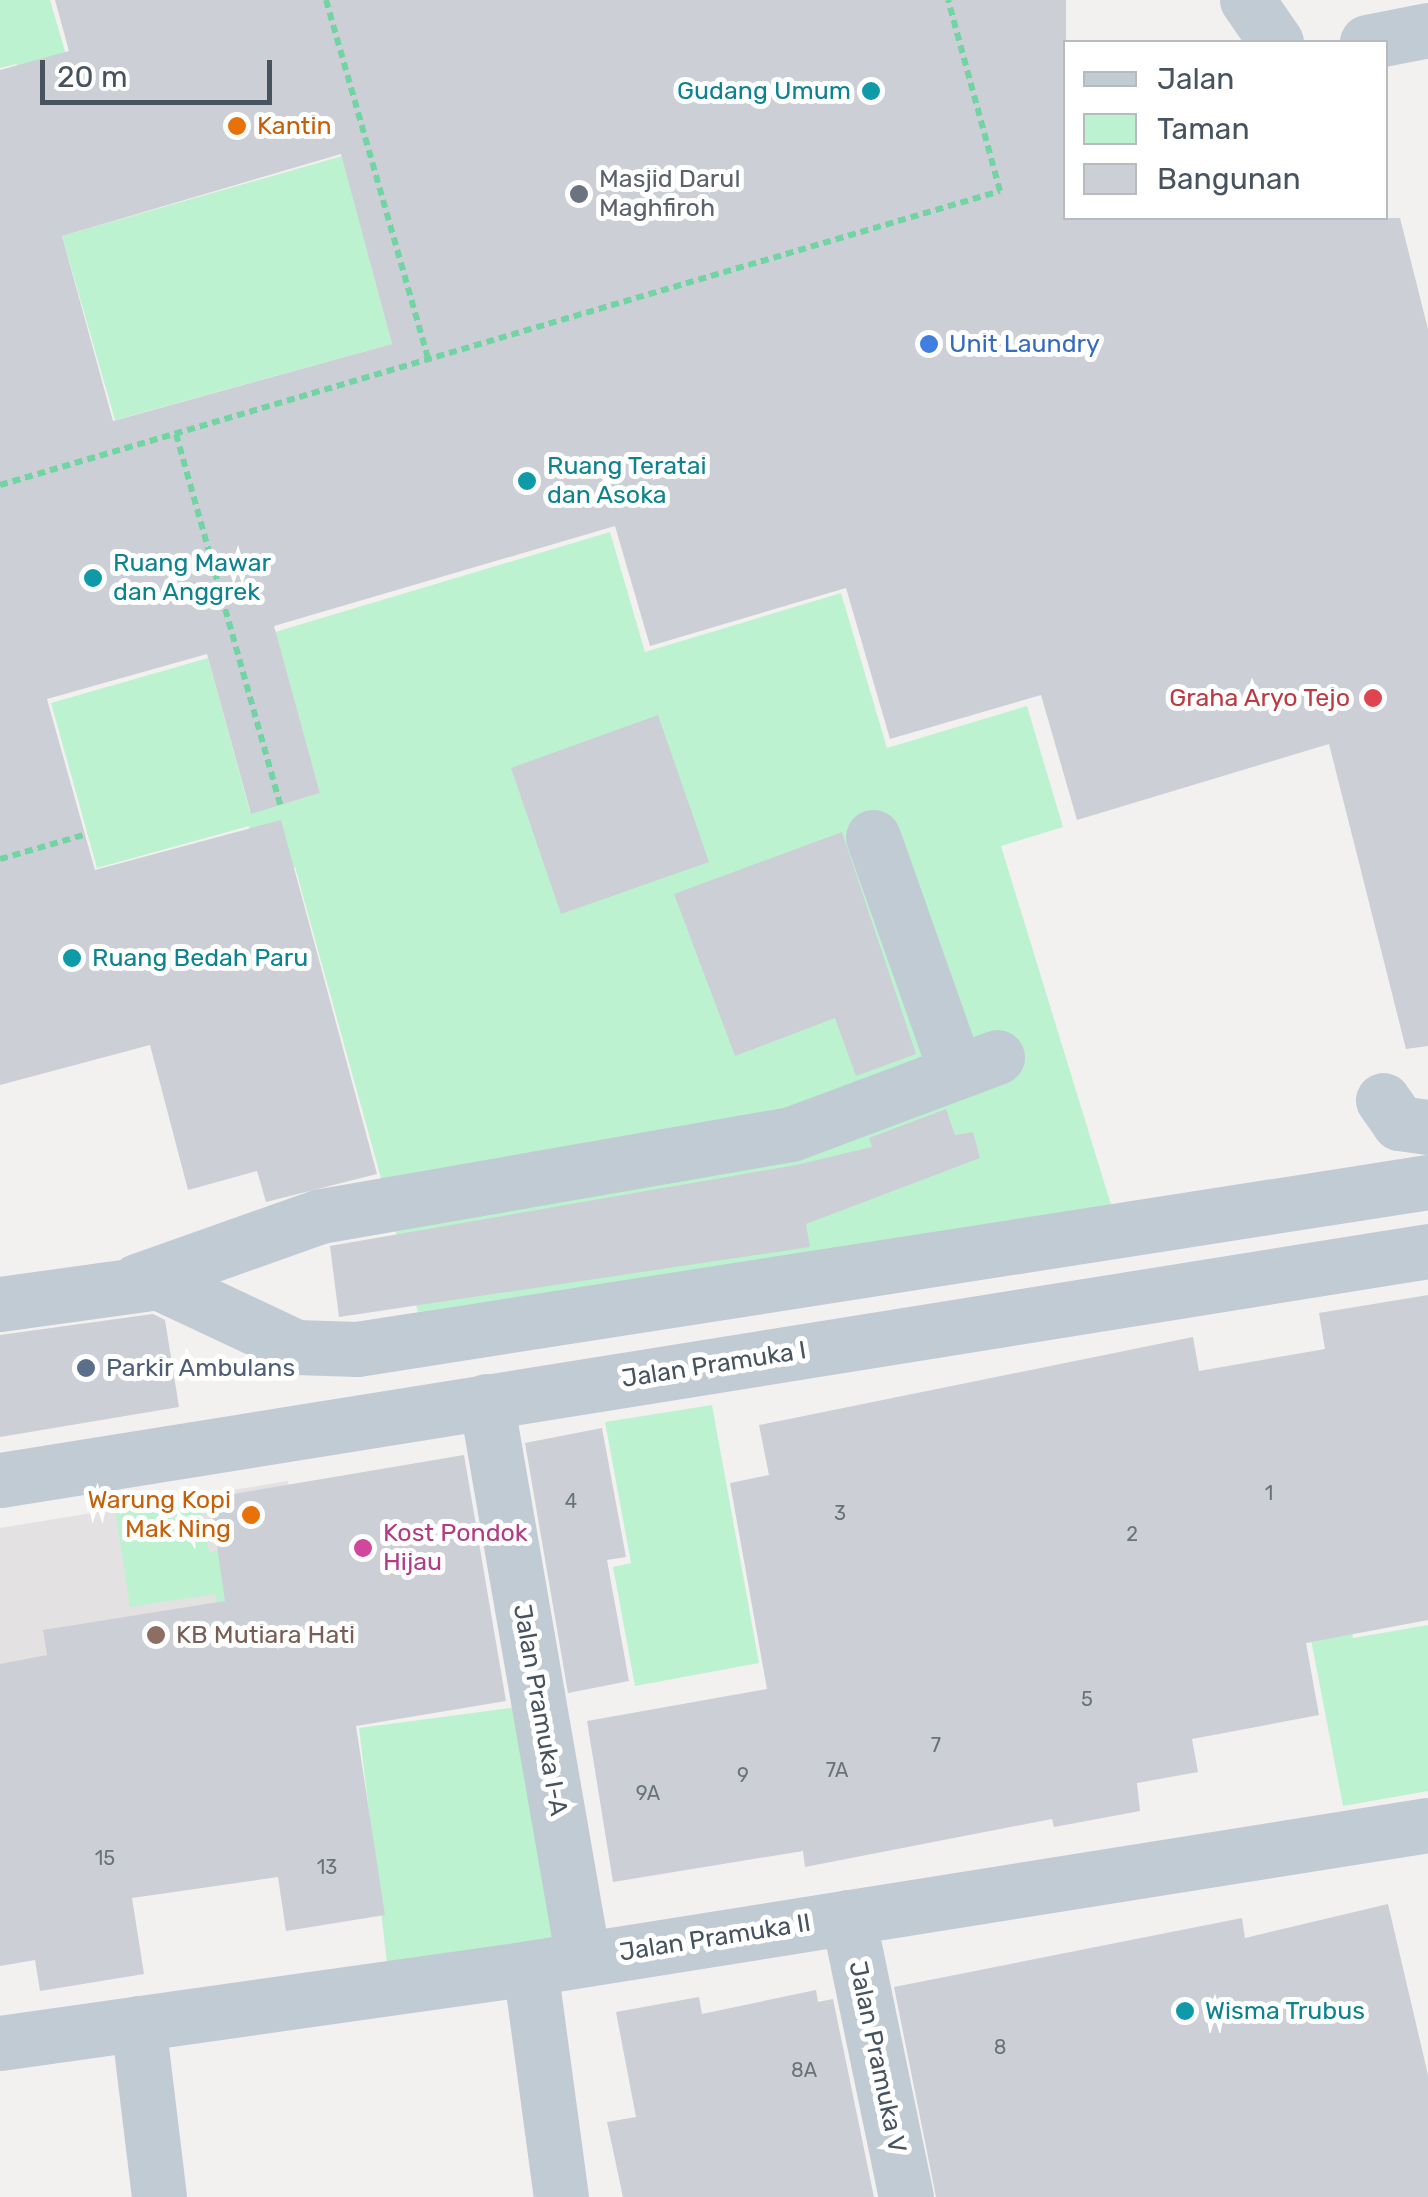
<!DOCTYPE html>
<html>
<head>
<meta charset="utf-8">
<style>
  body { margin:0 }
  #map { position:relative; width:1428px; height:2197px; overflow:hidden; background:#f3f0f0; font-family:Rubik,sans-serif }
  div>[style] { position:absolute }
  .education>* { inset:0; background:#e4e1e2 }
  .green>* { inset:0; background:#bdf2d1 }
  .building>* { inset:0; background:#cccfd5 }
  .path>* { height:6px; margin-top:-3px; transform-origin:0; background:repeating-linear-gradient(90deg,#72d3a3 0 8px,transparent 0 13px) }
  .minor>* { height:55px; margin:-27.5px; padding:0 27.5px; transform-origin:27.5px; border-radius:27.5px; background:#c0cbd3 }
  .dots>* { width:28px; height:28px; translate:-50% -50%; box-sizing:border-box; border:5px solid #fff; border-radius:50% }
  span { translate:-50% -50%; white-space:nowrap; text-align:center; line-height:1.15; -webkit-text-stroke:10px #fff; paint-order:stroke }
  .number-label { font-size:20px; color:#68737c }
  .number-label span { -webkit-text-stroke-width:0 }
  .culture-label { font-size:25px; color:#0d838f }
  .right { translate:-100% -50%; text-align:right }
  .left { translate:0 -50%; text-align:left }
  .food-label { font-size:25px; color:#c56008 }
  .worship-label { font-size:25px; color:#5b616d }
  .shop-label { font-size:25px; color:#366cbe }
  .health-label { font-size:25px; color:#be3a42 }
  .street-label { font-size:25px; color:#47545f }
  .service-label { font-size:25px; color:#4e5e75 }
  .hotel-label { font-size:25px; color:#b23c85 }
  .education-label { font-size:25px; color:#785e54 }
  .legend { position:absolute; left:1063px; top:40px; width:325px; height:180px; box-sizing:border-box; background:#fff; border:2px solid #b5bbbf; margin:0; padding:12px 18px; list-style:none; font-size:30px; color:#47545f }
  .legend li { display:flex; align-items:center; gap:20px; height:50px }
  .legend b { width:50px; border:2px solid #b5bbbf }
  .scale { position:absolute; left:40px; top:60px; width:232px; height:45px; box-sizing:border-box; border:5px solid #47545f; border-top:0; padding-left:12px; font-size:30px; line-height:35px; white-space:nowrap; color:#47545f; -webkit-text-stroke:8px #fff; paint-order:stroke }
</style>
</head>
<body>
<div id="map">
  <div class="education">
    <div style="clip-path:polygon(288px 1481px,328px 1733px,0 1761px,0 1528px)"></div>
  </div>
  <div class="green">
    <div style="clip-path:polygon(0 0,50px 0,85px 120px,37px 135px,17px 64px,0 68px)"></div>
    <div style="clip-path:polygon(342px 156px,392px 344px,115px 420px,62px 236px)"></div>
    <div style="clip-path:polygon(610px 532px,645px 652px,841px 593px,887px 748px,1027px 706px,1063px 827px,1001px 846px,1112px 1208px,418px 1312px,295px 867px,262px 875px,249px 826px,97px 868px,51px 703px,208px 658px,250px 812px,280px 805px,320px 793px,275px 632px)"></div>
    <div style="clip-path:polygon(712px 1405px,759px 1663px,635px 1686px,613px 1567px,631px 1563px,605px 1422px)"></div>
    <div style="clip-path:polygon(198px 1496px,209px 1552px,296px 1537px,240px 1744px,215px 1594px,130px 1607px,115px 1509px)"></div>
    <div style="clip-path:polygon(1340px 1560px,1353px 1638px,1428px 1625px,1428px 1791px,1343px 1806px,1297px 1567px)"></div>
    <div style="clip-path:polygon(517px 1707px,559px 1949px,388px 1971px,359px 1728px)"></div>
  </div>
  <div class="building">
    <div style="clip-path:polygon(evenodd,55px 0,1066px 0,1066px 218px,1400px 218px,1428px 329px,1428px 1046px,1406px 1049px,1329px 744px,1077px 820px,1041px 695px,890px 739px,846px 588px,650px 646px,615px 526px,274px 626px,320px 793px,251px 814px,207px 654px,47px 699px,95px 870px,281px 820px,377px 1174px,266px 1202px,257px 1171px,188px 1190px,150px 1045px,0 1085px,0 70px,69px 51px,55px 0,341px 154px,392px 344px,113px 421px,62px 236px,341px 154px)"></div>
    <div style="clip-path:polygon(658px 715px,709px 862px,561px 914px,511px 768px)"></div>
    <div style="clip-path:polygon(842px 832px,916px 1054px,856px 1076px,835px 1018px,735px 1056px,674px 894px)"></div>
    <div style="clip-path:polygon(946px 1109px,955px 1135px,973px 1132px,980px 1158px,806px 1224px,810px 1247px,339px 1317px,330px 1246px,796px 1165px,872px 1147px,869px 1138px)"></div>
    <div style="clip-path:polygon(1428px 1295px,1428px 1620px,1306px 1643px,1319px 1715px,1192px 1739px,1198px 1772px,1137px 1783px,1140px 1811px,1054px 1827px,1052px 1819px,805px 1867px,803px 1851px,613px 1882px,587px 1721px,767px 1689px,730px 1483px,769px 1475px,759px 1425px,1193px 1337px,1199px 1371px,1325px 1349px,1319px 1313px)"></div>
    <div style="clip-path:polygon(153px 1314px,165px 1320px,179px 1407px,0 1437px,0 1335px)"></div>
    <div style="clip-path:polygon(602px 1428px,626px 1557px,607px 1560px,629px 1681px,568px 1693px,525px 1443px)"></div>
    <div style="clip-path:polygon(464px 1455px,506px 1701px,356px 1726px,385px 1915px,286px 1931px,278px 1877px,132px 1898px,144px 1974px,40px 1991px,35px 1960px,0 1966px,0 1664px,47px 1655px,43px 1630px,225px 1601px,210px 1498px)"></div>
    <div style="clip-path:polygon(1388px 1904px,1428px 2075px,1428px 2197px,936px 2197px,894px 1987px,1242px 1918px,1245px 1938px)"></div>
    <div style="clip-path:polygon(816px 1990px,818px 2002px,833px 1999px,874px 2197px,623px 2197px,607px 2122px,636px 2117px,616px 2012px,699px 1997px,702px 2014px)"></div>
  </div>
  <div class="path">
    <div style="left:326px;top:0;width:376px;rotate:74.1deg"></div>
    <div style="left:176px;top:434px;width:385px;rotate:74.3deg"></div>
    <div style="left:0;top:485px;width:1042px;rotate:-16.38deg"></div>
    <div style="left:1000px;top:191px;width:198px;rotate:-105.2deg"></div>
    <div style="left:0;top:859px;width:91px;rotate:-16deg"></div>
  </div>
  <div class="minor">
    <div style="left:1247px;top:0;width:51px;rotate:55.4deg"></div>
    <div style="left:1367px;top:42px;width:62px;rotate:-11.1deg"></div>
    <div style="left:873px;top:837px;width:249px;rotate:70.5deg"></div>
    <div style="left:1383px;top:1100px;width:28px;rotate:55deg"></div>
    <div style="left:1399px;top:1123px;width:29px;rotate:8deg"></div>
    <div style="left:137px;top:1281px;width:195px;rotate:-19.5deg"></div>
    <div style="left:321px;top:1216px;width:477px;rotate:-9.9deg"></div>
    <div style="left:791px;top:1134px;width:220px;rotate:-20.5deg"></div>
    <div style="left:0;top:1304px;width:160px;rotate:-7.9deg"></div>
    <div style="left:158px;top:1282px;width:153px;rotate:25.2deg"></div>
    <div style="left:296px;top:1347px;width:61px;rotate:1.9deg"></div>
    <div style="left:357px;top:1349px;width:1084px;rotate:-8.86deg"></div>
    <div style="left:486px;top:1401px;width:566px;rotate:80.14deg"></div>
    <div style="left:0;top:1480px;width:1446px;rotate:-9.11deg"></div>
    <div style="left:848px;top:1917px;width:286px;rotate:78.3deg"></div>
    <div style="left:530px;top:1968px;width:231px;rotate:82.3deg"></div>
    <div style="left:138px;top:2023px;width:175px;rotate:83.1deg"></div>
    <div style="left:0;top:2043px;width:535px;rotate:-8.05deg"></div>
    <div style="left:530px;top:1968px;width:909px;rotate:-9.05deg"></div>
  </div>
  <div class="dots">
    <div style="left:871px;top:91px;background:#0f9aa8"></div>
    <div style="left:237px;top:126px;background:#e8710a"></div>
    <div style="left:579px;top:194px;background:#6b7280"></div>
    <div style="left:929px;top:344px;background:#3f7fe0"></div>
    <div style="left:527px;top:481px;background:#0f9aa8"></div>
    <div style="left:93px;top:578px;background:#0f9aa8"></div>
    <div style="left:1373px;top:698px;background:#e0444e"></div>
    <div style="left:72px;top:958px;background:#0f9aa8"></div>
    <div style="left:86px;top:1368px;background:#5c6f8a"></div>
    <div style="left:251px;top:1515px;background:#e8710a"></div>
    <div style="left:363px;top:1548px;background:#d1479c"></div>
    <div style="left:156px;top:1635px;background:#8d6e63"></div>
    <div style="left:1185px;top:2011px;background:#0f9aa8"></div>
  </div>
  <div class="number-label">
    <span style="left:1269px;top:1493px">1</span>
    <span style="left:571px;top:1501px">4</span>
    <span style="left:840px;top:1513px">3</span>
    <span style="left:1132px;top:1534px">2</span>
    <span style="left:1087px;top:1699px">5</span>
    <span style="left:936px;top:1745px">7</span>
    <span style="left:837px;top:1770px">7A</span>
    <span style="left:743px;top:1775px">9</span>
    <span style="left:648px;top:1793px">9A</span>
    <span style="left:105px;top:1858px">15</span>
    <span style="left:327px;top:1867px">13</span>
    <span style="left:1000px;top:2047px">8</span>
    <span style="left:804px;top:2070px">8A</span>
  </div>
  <div class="culture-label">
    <span class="right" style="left:851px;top:91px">Gudang Umum</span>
    <span class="left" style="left:547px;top:481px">Ruang Teratai<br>dan Asoka</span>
    <span class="left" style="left:113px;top:578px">Ruang Mawar<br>dan Anggrek</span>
    <span class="left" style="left:92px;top:958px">Ruang Bedah Paru</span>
    <span class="left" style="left:1205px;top:2011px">Wisma Trubus</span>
  </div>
  <div class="food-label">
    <span class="left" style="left:257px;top:126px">Kantin</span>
    <span class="right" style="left:231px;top:1515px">Warung Kopi<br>Mak Ning</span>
  </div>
  <div class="worship-label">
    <span class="left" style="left:599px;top:194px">Masjid Darul<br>Maghfiroh</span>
  </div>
  <div class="shop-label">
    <span class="left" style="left:949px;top:344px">Unit Laundry</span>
  </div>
  <div class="health-label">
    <span class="right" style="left:1350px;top:698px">Graha Aryo Tejo</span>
  </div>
  <div class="street-label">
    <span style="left:714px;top:1365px;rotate:-9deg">Jalan Pramuka I</span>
    <span style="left:540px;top:1710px;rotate:80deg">Jalan Pramuka I-A</span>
    <span style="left:715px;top:1938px;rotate:-9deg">Jalan Pramuka II</span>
    <span style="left:877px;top:2057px;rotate:78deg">Jalan Pramuka V</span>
  </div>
  <div class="service-label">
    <span class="left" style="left:106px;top:1368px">Parkir Ambulans</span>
  </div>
  <div class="hotel-label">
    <span class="left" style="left:383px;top:1548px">Kost Pondok<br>Hijau</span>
  </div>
  <div class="education-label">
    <span class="left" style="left:176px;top:1635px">KB Mutiara Hati</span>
  </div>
  <ul class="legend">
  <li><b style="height:12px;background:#c0cbd3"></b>Jalan</li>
  <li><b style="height:28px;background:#bdf2d1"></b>Taman</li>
  <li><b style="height:28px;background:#cccfd5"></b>Bangunan</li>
  </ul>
  <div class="scale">20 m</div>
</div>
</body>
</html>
